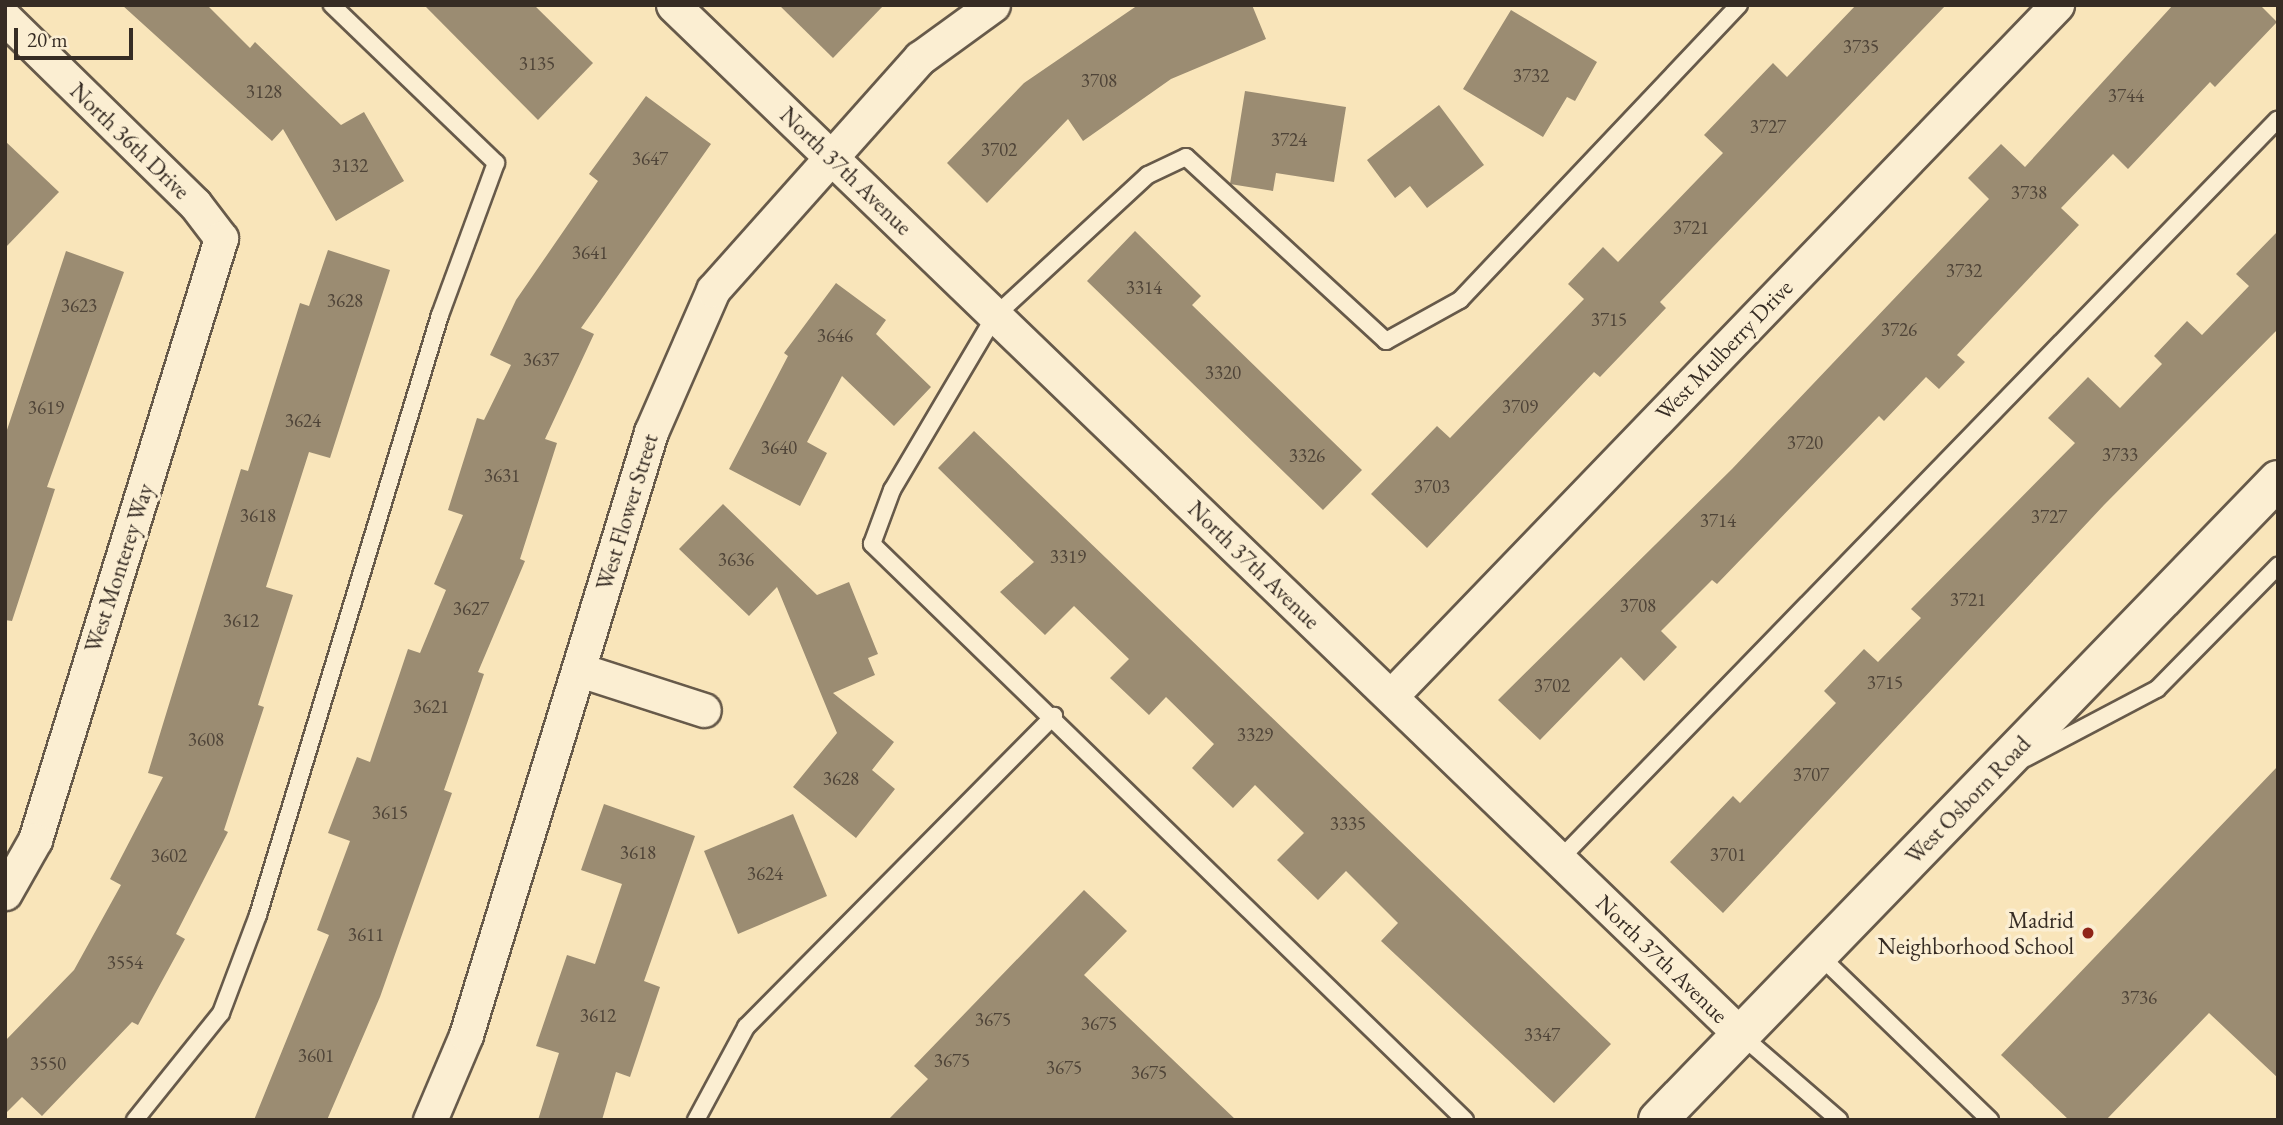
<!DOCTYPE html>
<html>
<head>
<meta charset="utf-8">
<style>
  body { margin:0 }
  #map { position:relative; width:2283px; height:1125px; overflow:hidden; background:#f9e5ba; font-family:"EB Garamond",serif }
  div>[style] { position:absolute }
  .building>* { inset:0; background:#9b8c72 }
  .roads { filter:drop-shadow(2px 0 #675a4a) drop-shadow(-2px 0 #675a4a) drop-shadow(0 2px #675a4a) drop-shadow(0 -2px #675a4a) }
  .service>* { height:16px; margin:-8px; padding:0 8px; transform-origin:8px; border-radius:8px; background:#fbeed2 }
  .minor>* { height:33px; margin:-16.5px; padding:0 16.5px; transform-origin:16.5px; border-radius:16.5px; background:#fbeed2 }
  .tertiary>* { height:38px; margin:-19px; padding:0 19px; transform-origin:19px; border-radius:19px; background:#fbeed2 }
  .dots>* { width:19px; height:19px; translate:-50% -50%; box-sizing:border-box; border:4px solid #fbeed2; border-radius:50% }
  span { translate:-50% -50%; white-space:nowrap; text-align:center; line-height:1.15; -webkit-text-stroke:7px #fbeed2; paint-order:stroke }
  .number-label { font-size:19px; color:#4f4438 }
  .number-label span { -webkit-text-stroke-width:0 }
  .street-label { font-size:23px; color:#362c24 }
  .poi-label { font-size:23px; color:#362c24 }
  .right { translate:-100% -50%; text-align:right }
  .frame { position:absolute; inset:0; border:7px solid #362c24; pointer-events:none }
  .scale { position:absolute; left:14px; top:28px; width:119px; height:32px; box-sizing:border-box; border:4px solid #362c24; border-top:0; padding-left:9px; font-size:21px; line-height:24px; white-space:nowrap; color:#362c24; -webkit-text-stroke:5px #fbeed2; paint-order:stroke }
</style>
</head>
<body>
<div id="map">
  <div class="building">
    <div style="clip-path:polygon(122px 5px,207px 5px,250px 48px,255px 42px,341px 125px,364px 112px,404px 181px,336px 221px,283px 129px,272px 141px)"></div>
    <div style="clip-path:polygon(424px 5px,534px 5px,593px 63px,538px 120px)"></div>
    <div style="clip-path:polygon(779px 5px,884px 5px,833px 58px)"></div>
    <div style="clip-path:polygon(1138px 5px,1252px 5px,1266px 39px,1171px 79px,1083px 141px,1068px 119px,987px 203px,947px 163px,1024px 83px)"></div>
    <div style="clip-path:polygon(1856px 5px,1946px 5px,1660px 302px,1666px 308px,1600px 377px,1594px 372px,1427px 548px,1371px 494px,1437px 426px,1450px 438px,1584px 299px,1568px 284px,1603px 247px,1618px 262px,1723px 153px,1704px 135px,1773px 63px,1787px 77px)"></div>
    <div style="clip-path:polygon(2173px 5px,2260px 5px,2277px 22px,2215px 87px,2210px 82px,2128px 169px,2113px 154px,2061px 208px,2079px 225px,1957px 355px,1965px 362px,1939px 389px,1926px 377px,1884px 421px,1879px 416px,1717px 584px,1712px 580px,1661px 631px,1677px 647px,1644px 681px,1621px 657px,1540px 740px,1498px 700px,1732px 469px,1989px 199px,1968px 178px,2001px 144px,2025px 167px)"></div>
    <div style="clip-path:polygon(1511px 10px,1597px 62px,1575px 101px,1567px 97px,1543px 137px,1463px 89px)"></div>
    <div style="clip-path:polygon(1245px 91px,1346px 107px,1334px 182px,1276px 173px,1273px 191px,1230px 184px)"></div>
    <div style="clip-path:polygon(646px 96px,711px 144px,581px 328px,594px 334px,545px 439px,557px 443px,520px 559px,525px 561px,478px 672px,484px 674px,444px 790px,452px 793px,380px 997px,327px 1120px,254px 1120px,329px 935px,317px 930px,350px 841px,328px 833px,357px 757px,370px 762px,408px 649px,420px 653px,446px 590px,434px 584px,463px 515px,448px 510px,477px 418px,484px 420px,511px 365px,490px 355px,516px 300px,598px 181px,589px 174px)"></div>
    <div style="clip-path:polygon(1439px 105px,1484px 165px,1427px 208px,1410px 186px,1395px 198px,1367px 160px)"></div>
    <div style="clip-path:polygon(5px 141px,59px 192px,5px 248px)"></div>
    <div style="clip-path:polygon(1135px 231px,1201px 296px,1192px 305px,1362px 470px,1323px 510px,1087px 281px)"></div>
    <div style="clip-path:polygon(2278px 231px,2278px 329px,2104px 505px,1723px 913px,1670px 862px,1733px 796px,1740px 803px,1836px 703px,1824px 691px,1864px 649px,1878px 662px,1921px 618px,1911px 609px,2075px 443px,2048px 418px,2088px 377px,2120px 408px,2162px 364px,2154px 356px,2187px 321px,2202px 335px,2249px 286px,2236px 274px)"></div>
    <div style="clip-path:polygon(328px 250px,390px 270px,330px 458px,309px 452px,266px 587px,293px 595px,258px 705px,264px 707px,224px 830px,228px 832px,176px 934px,185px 939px,138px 1025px,132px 1022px,42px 1116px,22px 1097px,5px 1114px,5px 1041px,74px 970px,121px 885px,110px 879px,163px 777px,148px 773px,241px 469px,248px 471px,300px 303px,309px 306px)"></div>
    <div style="clip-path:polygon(66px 251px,124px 272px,47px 487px,55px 489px,12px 621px,5px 620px,5px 436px)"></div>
    <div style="clip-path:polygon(836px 283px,886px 320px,876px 334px,931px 387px,894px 426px,842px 376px,807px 442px,827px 453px,800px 506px,729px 469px,788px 356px,784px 353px)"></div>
    <div style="clip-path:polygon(974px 431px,1611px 1044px,1554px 1103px,1381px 941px,1398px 923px,1346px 871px,1318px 900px,1277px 860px,1304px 833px,1255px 785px,1233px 808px,1192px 768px,1214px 744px,1166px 697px,1149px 715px,1110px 678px,1129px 659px,1074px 606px,1045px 635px,1000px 592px,1034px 562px,938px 468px)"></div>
    <div style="clip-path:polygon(723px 504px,817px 595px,849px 582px,878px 654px,868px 658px,875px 675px,833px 693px,894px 742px,872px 770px,895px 789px,856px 838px,793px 787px,837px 733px,777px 587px,749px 616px,679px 549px)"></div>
    <div style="clip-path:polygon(2278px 766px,2278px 1078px,2209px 1013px,2106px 1120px,2069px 1120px,2001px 1055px)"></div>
    <div style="clip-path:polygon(604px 804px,695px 836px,644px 981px,660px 987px,630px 1077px,616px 1072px,602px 1120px,538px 1120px,559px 1053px,536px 1046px,567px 955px,595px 964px,622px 884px,581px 870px)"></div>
    <div style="clip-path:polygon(793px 814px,827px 896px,738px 934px,704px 851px)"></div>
    <div style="clip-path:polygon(1084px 890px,1127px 931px,1084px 975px,1236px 1120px,888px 1120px,928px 1079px,914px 1066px)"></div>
  </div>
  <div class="roads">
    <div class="service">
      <div style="left:2026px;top:758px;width:148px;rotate:-27.8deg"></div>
      <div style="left:2157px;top:689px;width:173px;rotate:-45.5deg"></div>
      <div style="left:1559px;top:860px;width:1032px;rotate:-45.86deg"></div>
      <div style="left:1819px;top:955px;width:238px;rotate:44deg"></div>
      <div style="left:1741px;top:1035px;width:130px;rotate:40.9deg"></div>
      <div style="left:135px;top:1120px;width:137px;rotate:-51.2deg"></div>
      <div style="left:221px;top:1013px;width:105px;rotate:-69.3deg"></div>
      <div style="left:258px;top:915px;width:627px;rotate:-73.13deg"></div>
      <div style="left:440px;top:315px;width:162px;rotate:-69.8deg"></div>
      <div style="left:496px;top:163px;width:228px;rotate:-136.1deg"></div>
      <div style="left:696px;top:1120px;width:106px;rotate:-61.7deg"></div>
      <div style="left:746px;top:1027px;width:438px;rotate:-45.3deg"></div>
      <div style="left:1465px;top:1120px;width:827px;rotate:-135.83deg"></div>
      <div style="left:872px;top:544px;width:58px;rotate:-69.7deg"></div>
      <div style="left:892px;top:490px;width:202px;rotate:-59.4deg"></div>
      <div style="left:995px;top:316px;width:208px;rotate:-42.7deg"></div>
      <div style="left:1148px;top:175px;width:42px;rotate:-25.3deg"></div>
      <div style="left:1186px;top:157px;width:272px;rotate:42.6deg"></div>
      <div style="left:1386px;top:341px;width:85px;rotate:-29deg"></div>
      <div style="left:1460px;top:300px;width:406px;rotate:-46.6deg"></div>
    </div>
    <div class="minor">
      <div style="left:673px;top:5px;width:1484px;rotate:43.96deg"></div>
      <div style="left:5px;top:18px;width:266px;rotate:44.4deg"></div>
      <div style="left:195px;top:204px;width:43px;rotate:52.6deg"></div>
      <div style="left:221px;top:238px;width:630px;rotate:107.17deg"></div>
      <div style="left:35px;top:840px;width:61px;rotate:119.5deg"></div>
      <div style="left:580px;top:670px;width:130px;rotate:17.9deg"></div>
      <div style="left:1391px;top:696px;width:960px;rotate:-46.06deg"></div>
      <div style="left:430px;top:1120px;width:92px;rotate:-67deg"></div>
      <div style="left:466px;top:1035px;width:631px;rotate:-72.94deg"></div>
      <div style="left:651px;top:432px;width:155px;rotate:-66.4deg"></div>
      <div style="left:713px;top:290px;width:311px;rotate:-48.3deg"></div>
      <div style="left:920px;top:58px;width:90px;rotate:-36deg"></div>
    </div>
    <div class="tertiary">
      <div style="left:1658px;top:1120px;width:891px;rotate:-45.91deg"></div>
    </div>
  </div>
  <div class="dots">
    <div style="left:2088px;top:933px;background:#8f2418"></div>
  </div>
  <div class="number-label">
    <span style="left:1861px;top:47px">3735</span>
    <span style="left:537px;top:64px">3135</span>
    <span style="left:1531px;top:76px">3732</span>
    <span style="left:1099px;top:81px">3708</span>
    <span style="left:264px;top:92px">3128</span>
    <span style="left:2126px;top:96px">3744</span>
    <span style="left:1768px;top:127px">3727</span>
    <span style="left:1289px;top:140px">3724</span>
    <span style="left:999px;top:150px">3702</span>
    <span style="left:650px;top:159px">3647</span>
    <span style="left:350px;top:166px">3132</span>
    <span style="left:2029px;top:193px">3738</span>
    <span style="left:1691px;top:228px">3721</span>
    <span style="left:590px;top:253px">3641</span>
    <span style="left:1964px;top:271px">3732</span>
    <span style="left:1144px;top:288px">3314</span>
    <span style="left:345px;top:301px">3628</span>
    <span style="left:79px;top:306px">3623</span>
    <span style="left:1609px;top:320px">3715</span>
    <span style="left:1899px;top:330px">3726</span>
    <span style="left:835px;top:336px">3646</span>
    <span style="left:541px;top:360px">3637</span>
    <span style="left:1223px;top:373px">3320</span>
    <span style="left:1520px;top:407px">3709</span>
    <span style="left:46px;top:408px">3619</span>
    <span style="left:303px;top:421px">3624</span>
    <span style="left:1805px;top:443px">3720</span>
    <span style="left:779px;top:448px">3640</span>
    <span style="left:2120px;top:455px">3733</span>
    <span style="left:1307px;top:456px">3326</span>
    <span style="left:502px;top:476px">3631</span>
    <span style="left:1432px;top:487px">3703</span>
    <span style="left:258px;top:516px">3618</span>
    <span style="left:2049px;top:517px">3727</span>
    <span style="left:1718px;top:521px">3714</span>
    <span style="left:1068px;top:557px">3319</span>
    <span style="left:736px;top:560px">3636</span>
    <span style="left:1968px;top:600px">3721</span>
    <span style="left:1638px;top:606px">3708</span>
    <span style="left:471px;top:609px">3627</span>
    <span style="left:241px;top:621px">3612</span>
    <span style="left:1885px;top:683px">3715</span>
    <span style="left:1552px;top:686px">3702</span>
    <span style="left:431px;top:707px">3621</span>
    <span style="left:1255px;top:735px">3329</span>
    <span style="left:206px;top:740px">3608</span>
    <span style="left:1811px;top:775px">3707</span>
    <span style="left:841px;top:779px">3628</span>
    <span style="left:390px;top:813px">3615</span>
    <span style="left:1348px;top:824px">3335</span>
    <span style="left:638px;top:853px">3618</span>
    <span style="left:1728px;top:855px">3701</span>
    <span style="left:169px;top:856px">3602</span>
    <span style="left:765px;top:874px">3624</span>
    <span style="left:366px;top:935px">3611</span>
    <span style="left:125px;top:963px">3554</span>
    <span style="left:2139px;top:998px">3736</span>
    <span style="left:598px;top:1016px">3612</span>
    <span style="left:993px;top:1020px">3675</span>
    <span style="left:1099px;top:1024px">3675</span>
    <span style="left:1542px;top:1035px">3347</span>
    <span style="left:316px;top:1056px">3601</span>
    <span style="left:952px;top:1061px">3675</span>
    <span style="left:48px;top:1064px">3550</span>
    <span style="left:1064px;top:1068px">3675</span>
    <span style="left:1149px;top:1073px">3675</span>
  </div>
  <div class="street-label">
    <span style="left:130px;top:141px;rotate:44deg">North 36th Drive</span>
    <span style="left:846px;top:171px;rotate:44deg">North 37th Avenue</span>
    <span style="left:1724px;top:350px;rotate:-46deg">West Mulberry Drive</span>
    <span style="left:627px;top:512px;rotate:-73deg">West Flower Street</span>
    <span style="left:1254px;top:565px;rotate:44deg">North 37th Avenue</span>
    <span style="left:119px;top:568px;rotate:-72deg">West Monterey Way</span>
    <span style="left:1968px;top:800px;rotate:-46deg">West Osborn Road</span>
    <span style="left:1662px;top:959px;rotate:44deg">North 37th Avenue</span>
  </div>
  <div class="poi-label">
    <span class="right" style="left:2074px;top:933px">Madrid<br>Neighborhood School</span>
  </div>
  <div class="frame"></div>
  <div class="scale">20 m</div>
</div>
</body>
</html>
